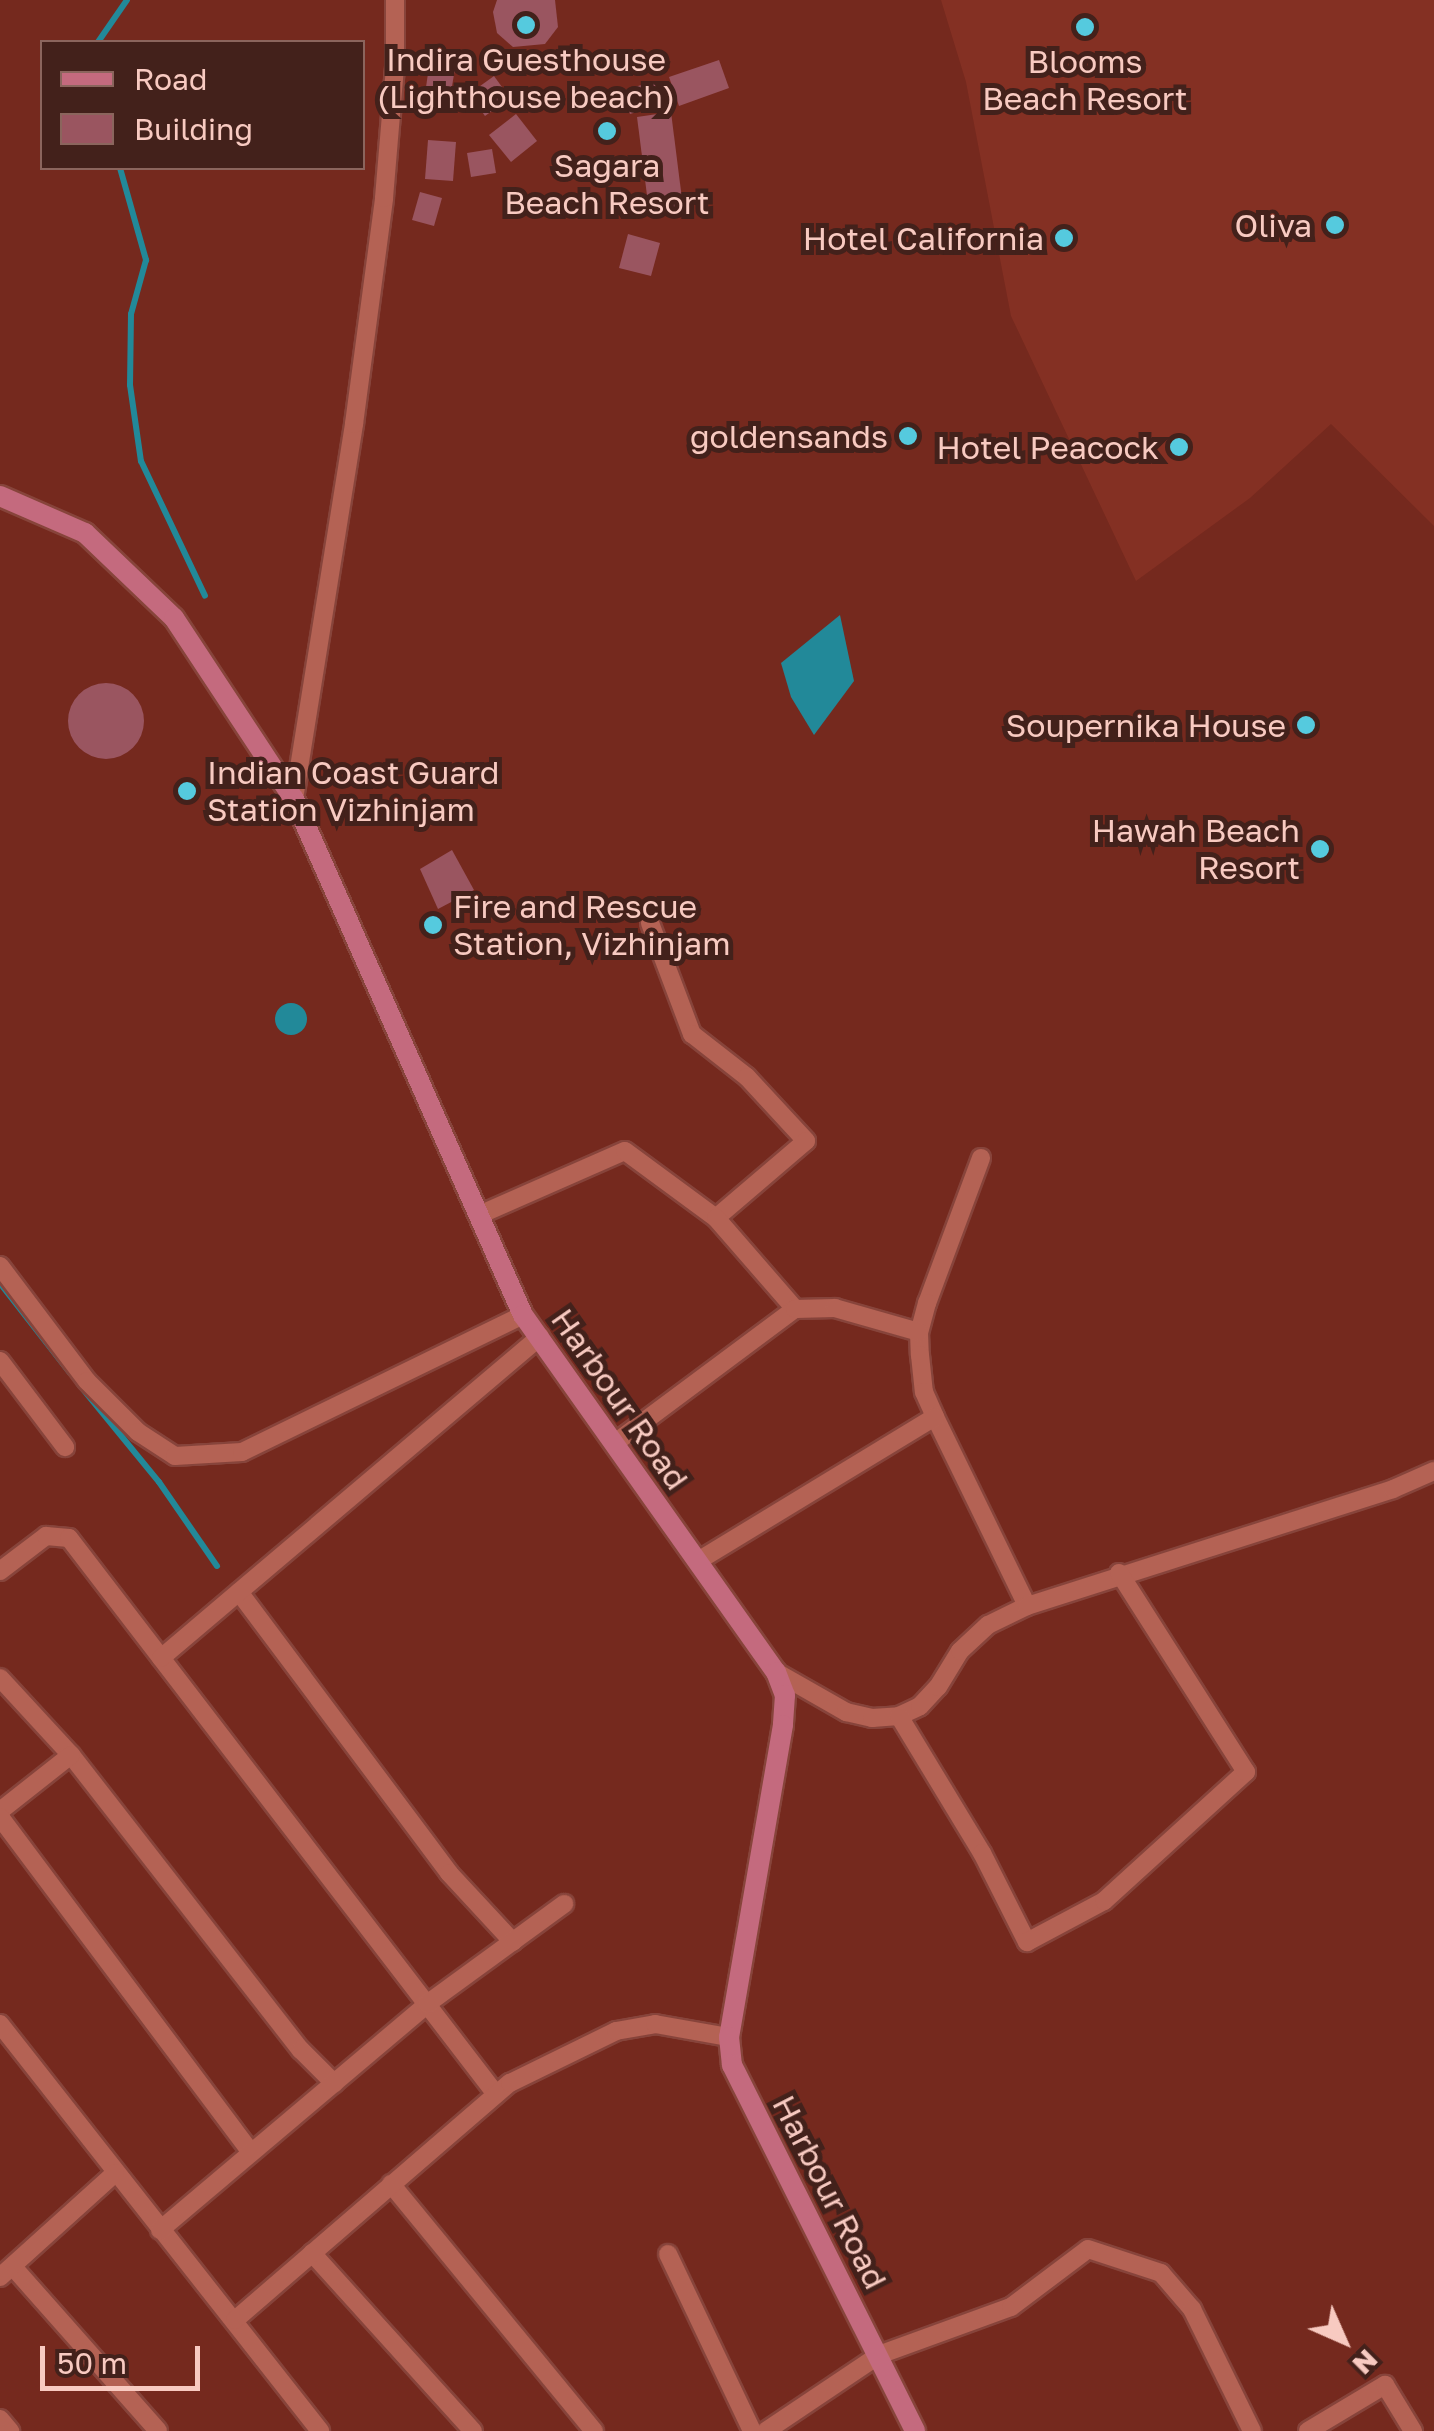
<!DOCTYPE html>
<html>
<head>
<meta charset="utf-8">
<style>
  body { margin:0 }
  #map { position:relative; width:1434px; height:2431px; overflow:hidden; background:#75291e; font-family:"Golos Text",sans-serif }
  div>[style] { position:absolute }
  .built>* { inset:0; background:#843023 }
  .water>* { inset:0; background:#228999 }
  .round { border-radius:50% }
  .stream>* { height:6px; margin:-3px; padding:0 3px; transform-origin:3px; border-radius:3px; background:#228999 }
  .building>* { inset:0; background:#9a5560 }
  .roads { filter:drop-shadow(2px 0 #87443b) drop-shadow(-2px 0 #87443b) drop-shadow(0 2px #87443b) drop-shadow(0 -2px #87443b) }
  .street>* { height:18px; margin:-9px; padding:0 9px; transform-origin:9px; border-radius:9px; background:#b46254 }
  .secondary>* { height:20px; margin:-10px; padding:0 10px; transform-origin:10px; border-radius:10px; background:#c46a7e }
  .dots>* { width:28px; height:28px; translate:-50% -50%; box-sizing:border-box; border:5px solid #43211b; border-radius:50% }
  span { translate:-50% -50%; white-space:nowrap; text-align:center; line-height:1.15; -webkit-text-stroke:10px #43211b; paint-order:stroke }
  .poi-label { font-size:32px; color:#f8cac1 }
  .right { translate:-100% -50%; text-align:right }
  .left { translate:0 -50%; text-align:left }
  .street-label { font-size:32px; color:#f8cac1 }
  .legend { position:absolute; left:40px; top:40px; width:325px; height:130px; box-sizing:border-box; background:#43211b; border:2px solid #8b655d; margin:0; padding:12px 18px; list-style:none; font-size:30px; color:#f8cac1 }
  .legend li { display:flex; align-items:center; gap:20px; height:50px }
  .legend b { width:50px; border:2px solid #8b655d }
  .north { position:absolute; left:1294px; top:2291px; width:100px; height:100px; -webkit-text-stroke:8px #43211b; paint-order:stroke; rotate:135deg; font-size:28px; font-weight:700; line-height:40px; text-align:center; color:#f8cac1 }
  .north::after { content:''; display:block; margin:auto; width:35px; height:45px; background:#f8cac1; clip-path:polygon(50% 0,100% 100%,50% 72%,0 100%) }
  .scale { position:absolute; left:40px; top:2346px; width:160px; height:45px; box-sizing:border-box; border:5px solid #f8cac1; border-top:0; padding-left:12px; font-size:30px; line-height:35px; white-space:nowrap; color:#f8cac1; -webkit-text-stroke:8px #43211b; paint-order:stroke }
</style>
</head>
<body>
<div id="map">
  <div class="built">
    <div style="clip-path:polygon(941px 0,1434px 0,1434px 526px,1331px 424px,1250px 498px,1136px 581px,1011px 316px,966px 82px)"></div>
  </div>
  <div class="water">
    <div style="clip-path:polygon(840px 615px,854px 681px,814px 735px,791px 697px,781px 663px)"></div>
    <div class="round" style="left:275px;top:1003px;width:32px;height:32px"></div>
  </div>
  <div class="stream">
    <div style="left:98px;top:42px;width:51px;rotate:-55.4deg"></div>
    <div style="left:120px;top:168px;width:96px;rotate:74.2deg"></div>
    <div style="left:146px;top:260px;width:56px;rotate:105.5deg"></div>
    <div style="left:131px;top:314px;width:71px;rotate:90.8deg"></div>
    <div style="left:130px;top:385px;width:77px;rotate:81.8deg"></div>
    <div style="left:141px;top:461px;width:149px;rotate:64.6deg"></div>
    <div style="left:0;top:1283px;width:114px;rotate:52.1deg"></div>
    <div style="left:78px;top:1383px;width:128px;rotate:50.7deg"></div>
    <div style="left:159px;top:1482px;width:102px;rotate:55.4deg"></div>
  </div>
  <div class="building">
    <div style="clip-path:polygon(555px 0,558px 27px,545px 44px,513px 47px,497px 33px,493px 12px,497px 0)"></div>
    <div style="clip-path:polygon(431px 53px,457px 57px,450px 98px,425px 94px)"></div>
    <div style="clip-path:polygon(719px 60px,729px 88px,679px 106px,669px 77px)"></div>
    <div style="clip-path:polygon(494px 76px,510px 98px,485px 116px,469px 94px)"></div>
    <div style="clip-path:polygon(654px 81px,662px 104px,630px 114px,622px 91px)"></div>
    <div style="clip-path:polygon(671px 112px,683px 207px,649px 211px,637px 117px)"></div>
    <div style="clip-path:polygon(516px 114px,537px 141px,511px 162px,489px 135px)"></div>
    <div style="clip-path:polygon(428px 140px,456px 142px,453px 181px,425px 179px)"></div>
    <div style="clip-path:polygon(492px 149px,496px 173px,471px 177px,467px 153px)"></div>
    <div style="clip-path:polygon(420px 192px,442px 198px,434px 226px,412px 220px)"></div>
    <div style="clip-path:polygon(628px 234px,660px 243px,651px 276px,619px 268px)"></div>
    <div class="round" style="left:68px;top:683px;width:76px;height:76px"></div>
    <div style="clip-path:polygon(452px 850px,474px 890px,438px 909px,420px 869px)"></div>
  </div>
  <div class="roads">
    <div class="street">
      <div style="left:294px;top:799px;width:380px;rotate:-80.9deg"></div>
      <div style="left:354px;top:424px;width:228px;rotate:-82.4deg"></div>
      <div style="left:384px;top:198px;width:130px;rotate:-85.2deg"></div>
      <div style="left:395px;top:68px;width:68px;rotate:-90deg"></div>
      <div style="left:650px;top:923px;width:119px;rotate:69.3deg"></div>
      <div style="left:692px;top:1034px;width:70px;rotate:38deg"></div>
      <div style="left:747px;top:1077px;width:87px;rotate:47.3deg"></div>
      <div style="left:806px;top:1141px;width:118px;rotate:139.5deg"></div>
      <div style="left:981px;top:1158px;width:155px;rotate:110.4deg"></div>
      <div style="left:927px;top:1303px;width:30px;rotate:105deg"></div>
      <div style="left:919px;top:1332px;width:23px;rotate:88deg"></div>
      <div style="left:920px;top:1355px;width:37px;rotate:84deg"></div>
      <div style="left:924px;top:1392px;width:27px;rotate:66deg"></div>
      <div style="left:935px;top:1417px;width:210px;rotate:64deg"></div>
      <div style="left:479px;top:1215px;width:159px;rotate:-23.7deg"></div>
      <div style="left:625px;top:1151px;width:113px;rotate:36.4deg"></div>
      <div style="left:716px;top:1218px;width:121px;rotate:49deg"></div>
      <div style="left:0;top:1266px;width:144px;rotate:52.9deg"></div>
      <div style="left:87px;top:1381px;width:72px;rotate:45deg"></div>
      <div style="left:138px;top:1432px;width:44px;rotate:33deg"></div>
      <div style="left:175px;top:1456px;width:67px;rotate:-3.4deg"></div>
      <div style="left:242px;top:1452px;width:313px;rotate:-26deg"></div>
      <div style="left:0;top:1361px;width:108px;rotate:52.9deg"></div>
      <div style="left:615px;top:1443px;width:224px;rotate:-36.7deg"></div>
      <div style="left:795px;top:1309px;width:40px;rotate:-1.4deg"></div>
      <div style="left:835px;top:1308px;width:87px;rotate:15.9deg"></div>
      <div style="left:698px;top:1561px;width:277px;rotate:-31.3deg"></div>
      <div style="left:0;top:1571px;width:58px;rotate:-37.3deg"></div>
      <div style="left:46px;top:1536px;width:23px;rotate:5deg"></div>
      <div style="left:69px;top:1538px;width:700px;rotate:52.49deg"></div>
      <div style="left:239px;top:1592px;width:351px;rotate:53.2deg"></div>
      <div style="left:449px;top:1873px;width:94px;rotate:47.2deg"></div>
      <div style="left:161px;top:1658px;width:497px;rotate:-40.3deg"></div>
      <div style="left:776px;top:1672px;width:81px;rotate:29.7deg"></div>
      <div style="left:846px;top:1712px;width:27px;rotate:13deg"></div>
      <div style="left:872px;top:1718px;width:27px;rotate:-4deg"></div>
      <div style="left:899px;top:1716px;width:23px;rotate:-25deg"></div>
      <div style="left:920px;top:1706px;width:26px;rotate:-47deg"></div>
      <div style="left:938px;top:1687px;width:42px;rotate:-58.6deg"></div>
      <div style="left:960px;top:1651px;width:38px;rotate:-43deg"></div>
      <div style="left:988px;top:1625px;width:43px;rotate:-26deg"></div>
      <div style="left:1027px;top:1606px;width:384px;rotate:-17.7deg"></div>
      <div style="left:1393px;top:1489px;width:45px;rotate:-23.7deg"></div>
      <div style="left:0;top:1678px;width:105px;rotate:47.3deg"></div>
      <div style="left:71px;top:1755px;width:374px;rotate:52.1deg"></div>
      <div style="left:301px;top:2050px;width:47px;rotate:45deg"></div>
      <div style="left:899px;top:1716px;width:160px;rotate:58.8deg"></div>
      <div style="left:982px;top:1853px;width:100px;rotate:63.2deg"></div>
      <div style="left:1027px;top:1942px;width:87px;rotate:-28deg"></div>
      <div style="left:1104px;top:1901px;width:192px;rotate:-42.3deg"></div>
      <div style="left:1246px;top:1772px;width:236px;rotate:-122.5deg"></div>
      <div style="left:0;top:1811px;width:90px;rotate:-38.3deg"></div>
      <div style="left:0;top:1817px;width:419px;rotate:53.2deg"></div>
      <div style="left:0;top:2024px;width:518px;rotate:51.82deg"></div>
      <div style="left:391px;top:2184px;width:320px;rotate:50.6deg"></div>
      <div style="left:160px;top:2230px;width:350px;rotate:-40.2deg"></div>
      <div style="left:427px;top:2004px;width:170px;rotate:-36.1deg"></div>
      <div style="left:312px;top:2253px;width:240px;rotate:47.9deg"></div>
      <div style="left:668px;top:2254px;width:196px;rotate:64.6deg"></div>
      <div style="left:14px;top:2268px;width:217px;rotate:48.5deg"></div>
      <div style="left:0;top:2277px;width:155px;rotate:-42.1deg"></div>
      <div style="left:235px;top:2320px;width:363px;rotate:-40.8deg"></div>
      <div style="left:510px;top:2083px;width:118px;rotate:-26.1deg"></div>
      <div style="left:616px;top:2031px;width:40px;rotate:-10deg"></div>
      <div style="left:655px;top:2024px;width:75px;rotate:10deg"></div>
      <div style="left:0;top:2419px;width:16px;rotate:50deg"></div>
      <div style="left:766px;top:2431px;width:136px;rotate:-33.9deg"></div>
      <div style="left:879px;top:2355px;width:140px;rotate:-20deg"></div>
      <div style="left:1011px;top:2307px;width:96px;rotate:-37deg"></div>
      <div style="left:1088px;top:2249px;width:77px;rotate:18.2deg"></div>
      <div style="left:1161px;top:2273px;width:48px;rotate:49.3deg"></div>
      <div style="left:1192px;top:2309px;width:136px;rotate:63.8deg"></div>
      <div style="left:1308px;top:2431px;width:90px;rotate:-30.9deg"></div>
      <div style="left:1385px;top:2385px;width:54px;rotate:58.7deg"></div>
    </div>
    <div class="secondary">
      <div style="left:0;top:496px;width:93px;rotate:23.5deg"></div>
      <div style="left:85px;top:533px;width:123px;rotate:43.7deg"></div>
      <div style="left:174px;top:618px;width:191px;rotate:56.6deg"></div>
      <div style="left:279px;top:777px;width:27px;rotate:56deg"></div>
      <div style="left:294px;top:799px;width:565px;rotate:66.07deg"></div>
      <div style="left:523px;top:1315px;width:438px;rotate:54.7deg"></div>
      <div style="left:776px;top:1672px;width:25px;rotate:69deg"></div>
      <div style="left:785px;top:1695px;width:30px;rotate:94deg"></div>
      <div style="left:783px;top:1725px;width:317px;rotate:99.8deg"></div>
      <div style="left:729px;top:2037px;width:28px;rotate:84deg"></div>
      <div style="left:732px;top:2065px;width:409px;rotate:63.4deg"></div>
    </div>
  </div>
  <div class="dots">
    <div style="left:526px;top:25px;background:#55cade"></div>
    <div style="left:1085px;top:27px;background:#55cade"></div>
    <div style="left:607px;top:131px;background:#55cade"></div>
    <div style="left:1335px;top:225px;background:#55cade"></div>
    <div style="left:1064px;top:238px;background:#55cade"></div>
    <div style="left:908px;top:436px;background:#55cade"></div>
    <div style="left:1179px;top:447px;background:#55cade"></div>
    <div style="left:1306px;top:725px;background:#55cade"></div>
    <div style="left:187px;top:791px;background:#55cade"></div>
    <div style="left:1320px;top:849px;background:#55cade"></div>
    <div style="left:433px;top:925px;background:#55cade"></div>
  </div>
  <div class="poi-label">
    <span style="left:526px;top:78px">Indira Guesthouse<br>(Lighthouse beach)</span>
    <span style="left:1085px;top:80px">Blooms<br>Beach Resort</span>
    <span style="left:607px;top:184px">Sagara<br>Beach Resort</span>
    <span class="right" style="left:1312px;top:225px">Oliva</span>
    <span class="right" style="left:1044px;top:238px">Hotel California</span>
    <span class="right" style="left:888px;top:436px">goldensands</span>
    <span class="right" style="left:1159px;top:447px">Hotel Peacock</span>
    <span class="right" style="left:1286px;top:725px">Soupernika House</span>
    <span class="left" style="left:207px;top:791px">Indian Coast Guard<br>Station Vizhinjam</span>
    <span class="right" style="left:1300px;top:849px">Hawah Beach<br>Resort</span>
    <span class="left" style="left:453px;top:925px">Fire and Rescue<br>Station, Vizhinjam</span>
  </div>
  <div class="street-label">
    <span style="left:620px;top:1399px;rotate:55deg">Harbour Road</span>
    <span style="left:830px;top:2192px;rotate:63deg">Harbour Road</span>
  </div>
  <ul class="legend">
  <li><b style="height:12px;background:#c46a7e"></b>Road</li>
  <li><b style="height:28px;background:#9a5560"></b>Building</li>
  </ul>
  <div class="north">N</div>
  <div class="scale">50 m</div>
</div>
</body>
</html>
